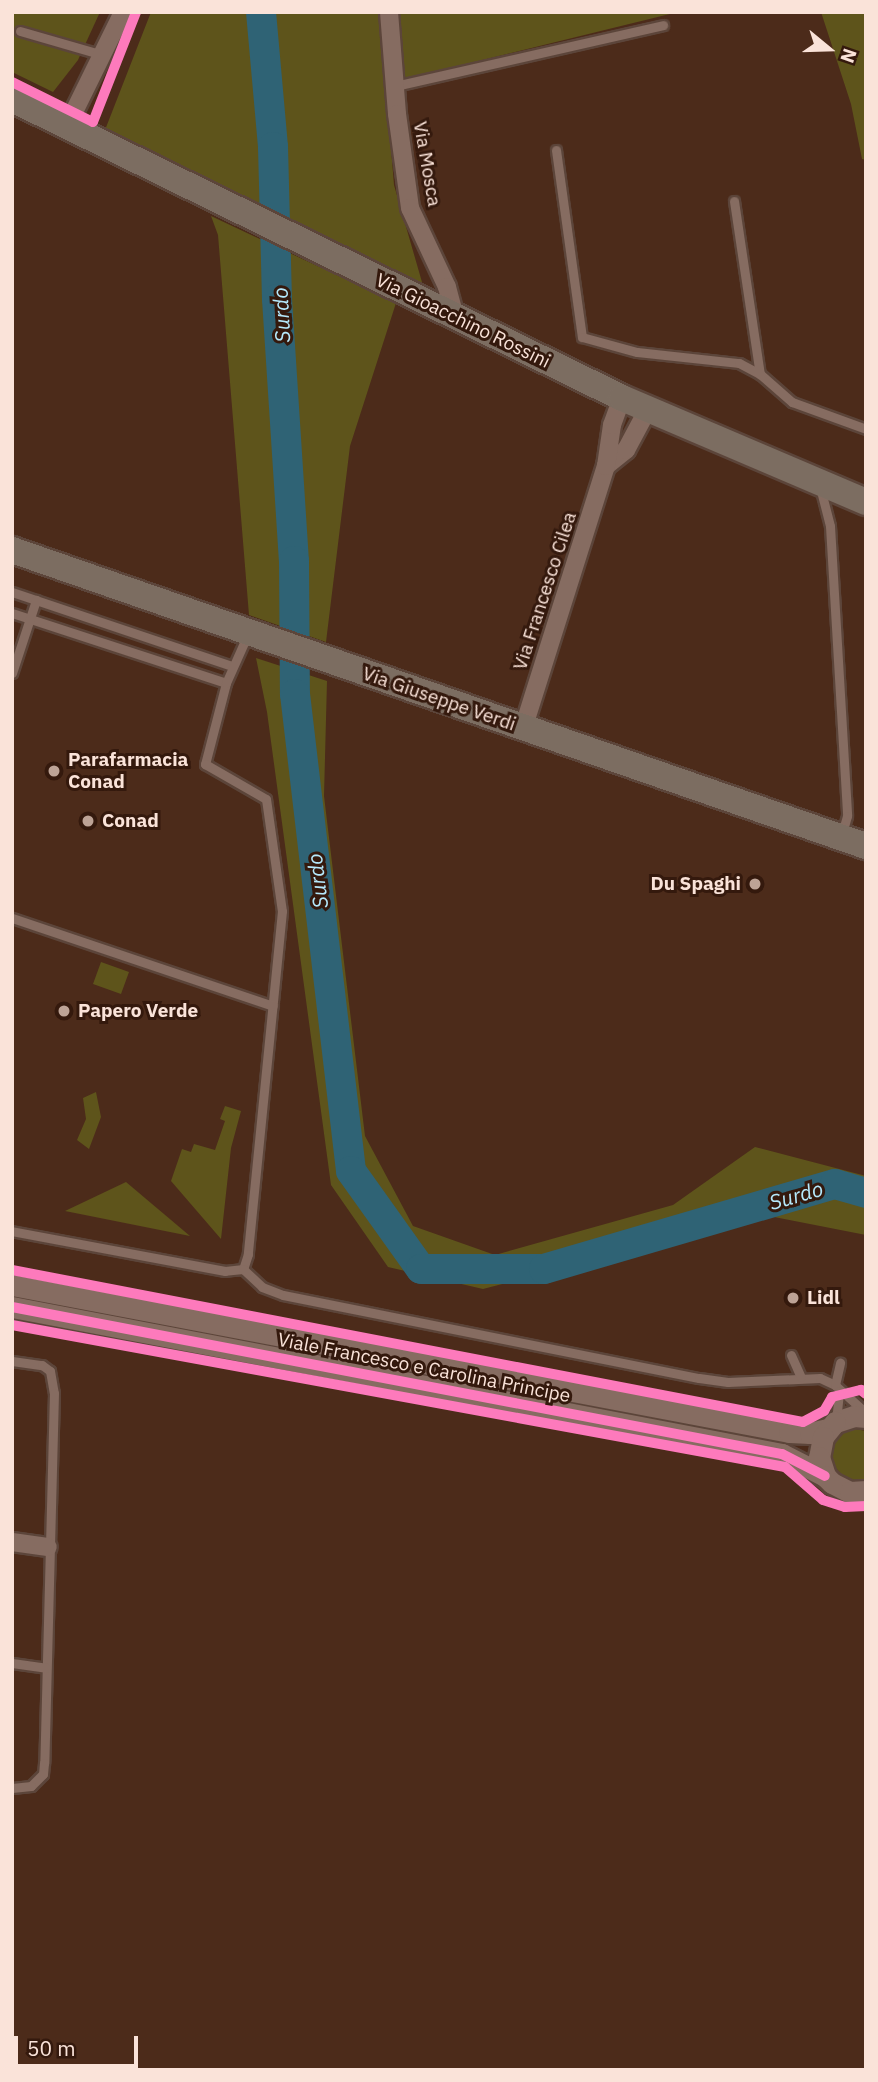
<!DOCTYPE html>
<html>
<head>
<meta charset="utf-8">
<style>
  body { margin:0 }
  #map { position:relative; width:878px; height:2082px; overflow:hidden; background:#4c2b1a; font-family:"IBM Plex Sans",sans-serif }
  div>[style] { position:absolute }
  .green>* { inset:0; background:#5e541b }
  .river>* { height:30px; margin:-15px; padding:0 15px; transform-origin:15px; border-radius:15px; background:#2f6375 }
  .roads { filter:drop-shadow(2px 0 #5c453a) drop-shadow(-2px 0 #5c453a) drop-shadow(0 2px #5c453a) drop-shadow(0 -2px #5c453a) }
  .service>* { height:9px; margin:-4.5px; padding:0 4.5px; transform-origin:4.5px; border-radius:4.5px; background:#866c61 }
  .minor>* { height:18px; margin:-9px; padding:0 9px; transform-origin:9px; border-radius:9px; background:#866c61 }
  .tertiary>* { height:21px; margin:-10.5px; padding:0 10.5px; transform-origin:10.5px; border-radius:10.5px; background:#866c61 }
  .primary>* { height:26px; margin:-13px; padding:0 13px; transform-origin:13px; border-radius:13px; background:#7c6d61 }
  .cycleway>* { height:10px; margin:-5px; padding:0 5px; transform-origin:5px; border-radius:5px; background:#fd7abc }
  .dots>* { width:19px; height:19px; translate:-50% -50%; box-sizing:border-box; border:4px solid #34190d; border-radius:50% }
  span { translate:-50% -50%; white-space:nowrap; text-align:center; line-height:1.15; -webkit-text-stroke:6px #34190d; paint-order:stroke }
  .street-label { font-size:19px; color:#fae3d9 }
  .poi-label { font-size:19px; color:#fae3d9; font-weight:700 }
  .left { translate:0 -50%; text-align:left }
  .right { translate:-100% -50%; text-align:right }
  .water-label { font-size:21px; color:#b5e9fc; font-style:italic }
  .frame { position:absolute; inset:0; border:14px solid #fae3d9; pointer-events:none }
  .north { position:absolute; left:794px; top:14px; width:70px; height:70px; -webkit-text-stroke:5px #34190d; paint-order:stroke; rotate:109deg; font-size:19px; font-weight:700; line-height:28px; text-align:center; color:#fae3d9 }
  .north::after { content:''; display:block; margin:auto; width:24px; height:32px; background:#fae3d9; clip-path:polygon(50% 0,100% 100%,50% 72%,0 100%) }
  .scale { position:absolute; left:14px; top:2036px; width:124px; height:32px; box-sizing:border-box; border:4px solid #fae3d9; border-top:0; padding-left:9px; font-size:21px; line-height:24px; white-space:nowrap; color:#fae3d9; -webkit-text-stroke:5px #34190d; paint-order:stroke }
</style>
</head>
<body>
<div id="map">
  <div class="green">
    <div style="clip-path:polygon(12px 12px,100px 12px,78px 60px,53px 92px,12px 72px)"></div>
    <div style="clip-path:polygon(151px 12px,380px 12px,394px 185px,426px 296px,105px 130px)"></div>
    <div style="clip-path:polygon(398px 12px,678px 12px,401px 80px)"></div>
    <div style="clip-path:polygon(821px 12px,866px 12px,866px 160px,862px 159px,851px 104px)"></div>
    <div style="clip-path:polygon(211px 216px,396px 303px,350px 446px,326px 642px,249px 615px,218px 235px)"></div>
    <div style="clip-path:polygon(256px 658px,327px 681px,324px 796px,365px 1136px,413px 1226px,495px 1255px,673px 1205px,755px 1147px,866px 1176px,866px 1235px,769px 1216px,483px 1289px,388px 1267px,331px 1185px,267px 712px)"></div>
    <div style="clip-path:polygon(101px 962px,129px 972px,121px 994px,93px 984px)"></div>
    <div style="clip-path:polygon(96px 1092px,101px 1117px,89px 1149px,77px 1140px,86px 1119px,83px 1098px)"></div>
    <div style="clip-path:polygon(225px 1106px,241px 1111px,231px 1148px,221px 1239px,171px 1181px,182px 1149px,191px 1152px,194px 1144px,215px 1150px,225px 1121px,220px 1119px)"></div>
    <div style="clip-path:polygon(126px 1182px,190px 1236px,65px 1211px)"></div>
    <div style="clip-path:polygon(855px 1429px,866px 1431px,866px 1479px,854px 1480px,842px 1475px,834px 1466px,832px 1454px,835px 1442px,844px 1433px)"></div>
  </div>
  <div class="river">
    <div style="left:261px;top:12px;width:136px;rotate:84.9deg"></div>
    <div style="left:273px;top:147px;width:152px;rotate:88.5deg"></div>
    <div style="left:277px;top:299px;width:263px;rotate:86.3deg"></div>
    <div style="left:294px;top:561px;width:133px;rotate:89.6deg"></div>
    <div style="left:295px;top:694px;width:480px;rotate:83.3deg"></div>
    <div style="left:351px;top:1171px;width:120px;rotate:54.5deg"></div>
    <div style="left:421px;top:1269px;width:123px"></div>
    <div style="left:544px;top:1269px;width:303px;rotate:-16.3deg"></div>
    <div style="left:835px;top:1184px;width:32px;rotate:16deg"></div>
  </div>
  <div class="roads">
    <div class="service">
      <div style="left:20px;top:31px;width:86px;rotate:16.1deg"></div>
      <div style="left:395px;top:86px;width:275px;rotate:-12.8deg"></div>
      <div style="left:556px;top:150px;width:189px;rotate:82.1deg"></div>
      <div style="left:582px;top:337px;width:57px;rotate:15.3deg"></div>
      <div style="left:637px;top:352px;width:103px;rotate:6.2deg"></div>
      <div style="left:739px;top:363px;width:24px;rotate:28deg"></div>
      <div style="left:760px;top:374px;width:43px;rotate:41.2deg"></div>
      <div style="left:792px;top:402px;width:79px;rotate:20deg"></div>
      <div style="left:734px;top:201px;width:175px;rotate:81.5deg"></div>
      <div style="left:820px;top:487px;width:40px;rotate:75.6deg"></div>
      <div style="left:830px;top:526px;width:290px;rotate:86.6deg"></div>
      <div style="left:847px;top:816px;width:19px;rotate:106deg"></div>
      <div style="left:12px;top:592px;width:232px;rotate:18.6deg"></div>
      <div style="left:12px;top:613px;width:225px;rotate:18.1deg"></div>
      <div style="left:226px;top:683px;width:84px;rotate:104.5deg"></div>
      <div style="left:205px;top:764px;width:70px;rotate:29.8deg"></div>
      <div style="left:266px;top:799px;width:113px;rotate:81.9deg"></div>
      <div style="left:282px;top:911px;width:345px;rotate:95.7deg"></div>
      <div style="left:248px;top:1254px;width:16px;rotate:108deg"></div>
      <div style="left:243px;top:1269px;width:18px;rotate:174deg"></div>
      <div style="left:225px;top:1271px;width:217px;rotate:-169.4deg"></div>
      <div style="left:12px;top:673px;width:77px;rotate:-71.8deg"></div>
      <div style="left:226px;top:683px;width:51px;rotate:-65.9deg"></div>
      <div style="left:12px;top:918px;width:275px;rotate:18.6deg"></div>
      <div style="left:243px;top:1269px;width:26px;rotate:43deg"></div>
      <div style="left:262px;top:1287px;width:22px;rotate:21deg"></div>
      <div style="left:283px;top:1295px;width:424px;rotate:11.3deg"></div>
      <div style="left:699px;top:1378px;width:29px;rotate:8deg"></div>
      <div style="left:728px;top:1382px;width:92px;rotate:-2.5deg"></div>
      <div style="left:820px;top:1378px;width:17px;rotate:25deg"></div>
      <div style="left:835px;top:1385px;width:42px;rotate:42.1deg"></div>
      <div style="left:791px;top:1355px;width:24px;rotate:66deg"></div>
      <div style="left:12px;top:1361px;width:30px;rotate:8deg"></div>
      <div style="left:42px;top:1365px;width:10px;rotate:37deg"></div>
      <div style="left:50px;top:1371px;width:22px;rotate:80deg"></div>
      <div style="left:54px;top:1393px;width:370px;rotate:91.5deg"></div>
      <div style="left:44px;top:1763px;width:11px;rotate:95deg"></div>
      <div style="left:43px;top:1774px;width:17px;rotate:135deg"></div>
      <div style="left:31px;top:1786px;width:19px;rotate:174deg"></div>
      <div style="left:835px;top:1385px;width:23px;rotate:-77deg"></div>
      <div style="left:836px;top:1421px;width:30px;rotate:-84deg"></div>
      <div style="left:12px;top:1663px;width:34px;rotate:8deg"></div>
    </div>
    <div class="minor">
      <div style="left:389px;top:12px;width:102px;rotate:85.5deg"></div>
      <div style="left:397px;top:114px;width:95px;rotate:82.1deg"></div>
      <div style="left:410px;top:208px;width:87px;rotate:64.9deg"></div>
      <div style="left:447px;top:287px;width:30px;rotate:75deg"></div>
      <div style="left:67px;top:126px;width:127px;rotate:-63.8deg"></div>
      <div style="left:606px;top:466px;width:26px;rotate:-39deg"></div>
      <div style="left:626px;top:450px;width:47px;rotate:-61.8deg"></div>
      <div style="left:523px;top:729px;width:276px;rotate:-72.5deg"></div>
      <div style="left:606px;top:466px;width:41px;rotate:-81.7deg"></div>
      <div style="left:612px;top:425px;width:29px;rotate:-70deg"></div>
      <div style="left:12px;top:1542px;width:36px;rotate:8deg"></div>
    </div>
    <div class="tertiary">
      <div style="left:12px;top:1285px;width:791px;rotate:10.71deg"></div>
      <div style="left:789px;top:1432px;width:21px;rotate:3deg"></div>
      <div style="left:810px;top:1433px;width:18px;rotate:-13deg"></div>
      <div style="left:12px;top:1307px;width:784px;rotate:10.81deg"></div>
      <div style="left:782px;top:1454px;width:48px;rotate:27.1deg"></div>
      <div style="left:866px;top:1417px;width:12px;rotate:-175deg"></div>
      <div style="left:854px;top:1416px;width:20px;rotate:162deg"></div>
      <div style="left:835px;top:1422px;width:19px;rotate:129deg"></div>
      <div style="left:823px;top:1437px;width:20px;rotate:101deg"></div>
      <div style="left:819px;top:1457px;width:20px;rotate:72deg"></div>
      <div style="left:825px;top:1476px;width:10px;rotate:45deg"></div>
      <div style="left:832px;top:1483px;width:20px;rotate:27deg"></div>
      <div style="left:850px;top:1492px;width:16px;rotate:-4deg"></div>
    </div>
    <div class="primary">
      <div style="left:12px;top:99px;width:679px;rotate:26.11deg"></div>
      <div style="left:622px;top:398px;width:265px;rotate:23.1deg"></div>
      <div style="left:12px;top:550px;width:904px;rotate:19.12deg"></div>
    </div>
  </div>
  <div class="cycleway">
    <div style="left:12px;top:82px;width:90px;rotate:26.3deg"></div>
    <div style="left:93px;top:122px;width:118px;rotate:-68.6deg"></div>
    <div style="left:12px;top:1270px;width:805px;rotate:10.88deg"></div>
    <div style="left:803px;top:1422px;width:24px;rotate:-28deg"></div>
    <div style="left:824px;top:1411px;width:16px;rotate:-60deg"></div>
    <div style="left:832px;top:1397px;width:30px;rotate:-14deg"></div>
    <div style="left:861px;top:1390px;width:6px;rotate:39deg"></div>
    <div style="left:12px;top:1307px;width:784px;rotate:10.81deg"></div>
    <div style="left:782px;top:1454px;width:48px;rotate:27.1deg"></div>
    <div style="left:12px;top:1325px;width:786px;rotate:10.41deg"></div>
    <div style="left:785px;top:1467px;width:50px;rotate:41deg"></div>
    <div style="left:823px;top:1500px;width:23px;rotate:18deg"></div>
    <div style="left:845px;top:1507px;width:21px;rotate:-3deg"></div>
  </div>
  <div class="dots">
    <div style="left:54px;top:771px;background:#bda396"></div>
    <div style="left:88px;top:821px;background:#bda396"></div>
    <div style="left:755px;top:884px;background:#bda396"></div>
    <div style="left:64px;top:1011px;background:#bda396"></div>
    <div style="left:793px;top:1298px;background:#bda396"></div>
  </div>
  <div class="street-label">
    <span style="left:427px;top:164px;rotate:80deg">Via Mosca</span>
    <span style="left:463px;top:321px;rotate:26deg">Via Gioacchino Rossini</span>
    <span style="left:545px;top:591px;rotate:-72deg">Via Francesco Cilea</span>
    <span style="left:439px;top:699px;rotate:19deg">Via Giuseppe Verdi</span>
    <span style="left:424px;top:1368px;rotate:11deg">Viale Francesco e Carolina Principe</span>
  </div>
  <div class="poi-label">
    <span class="left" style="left:68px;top:771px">Parafarmacia<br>Conad</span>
    <span class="left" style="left:102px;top:821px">Conad</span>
    <span class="right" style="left:741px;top:884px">Du Spaghi</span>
    <span class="left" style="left:78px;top:1011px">Papero Verde</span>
    <span class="left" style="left:807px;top:1298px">Lidl</span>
  </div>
  <div class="water-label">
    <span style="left:281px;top:315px;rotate:-93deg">Surdo</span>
    <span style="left:317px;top:881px;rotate:-97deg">Surdo</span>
    <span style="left:796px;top:1195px;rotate:-16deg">Surdo</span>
  </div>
  <div class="frame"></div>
  <div class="north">N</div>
  <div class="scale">50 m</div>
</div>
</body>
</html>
